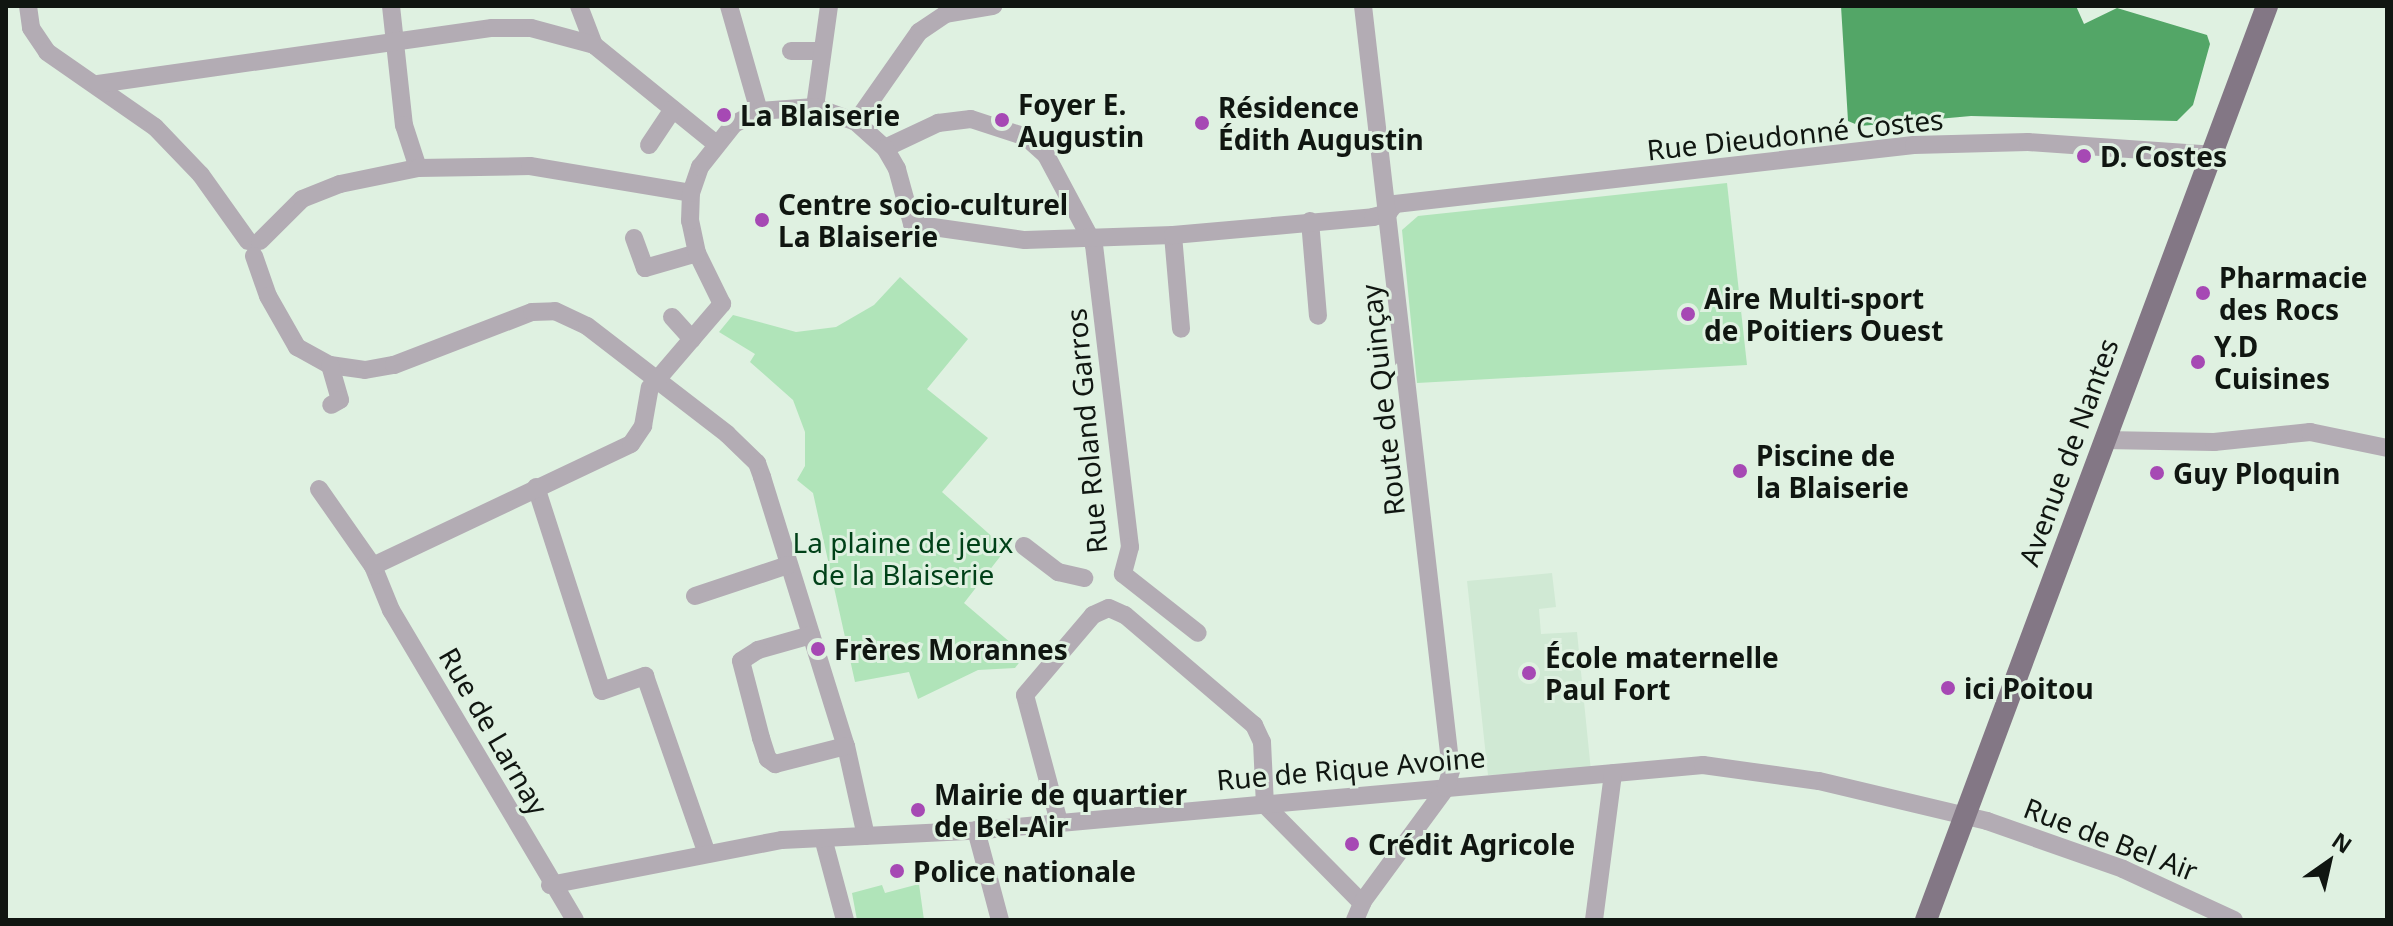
<!DOCTYPE html>
<html>
<head>
<meta charset="utf-8">
<style>
  body { margin:0 }
  #map { position:relative; width:2393px; height:926px; overflow:hidden; background:#dff1e1; font-family:"Noto Sans",sans-serif }
  div>[style] { position:absolute }
  .built>* { inset:0; background:#d0e9d4 }
  .green>* { inset:0; background:#b0e4b9 }
  .water>* { inset:0; background:#53a667 }
  .minor>* { height:18px; margin:-9px; padding:0 9px; transform-origin:9px; border-radius:9px; background:#b3acb4 }
  .major>* { height:22px; margin:-11px; padding:0 11px; transform-origin:11px; border-radius:11px; background:#837785 }
  .dots>* { width:22px; height:22px; translate:-50% -50%; box-sizing:border-box; border:4px solid #dff1e1; border-radius:50% }
  span { translate:-50% -50%; white-space:nowrap; text-align:center; line-height:1.15; -webkit-text-stroke:6px #dff1e1; paint-order:stroke }
  .poi-label { font-size:28px; color:#101611; font-weight:700 }
  .left { translate:0 -50%; text-align:left }
  .street-label { font-size:28px; color:#101611 }
  .park-label { font-size:28px; color:#004118 }
  .frame { position:absolute; inset:0; border:8px solid #101611; pointer-events:none }
  .north { position:absolute; left:2289px; top:822px; width:80px; height:80px; -webkit-text-stroke:6px #dff1e1; paint-order:stroke; rotate:34deg; font-size:22px; font-weight:700; line-height:32px; text-align:center; color:#101611 }
  .north::after { content:''; display:block; margin:auto; width:28px; height:36px; background:#101611; clip-path:polygon(50% 0,100% 100%,50% 72%,0 100%) }
</style>
</head>
<body>
<div id="map">
  <div class="built">
    <div style="clip-path:polygon(1552px 573px,1556px 607px,1539px 609px,1541px 634px,1577px 632px,1591px 771px,1488px 775px,1467px 581px)"></div>
  </div>
  <div class="green">
    <div style="clip-path:polygon(1727px 183px,1747px 365px,1417px 383px,1402px 230px,1418px 216px)"></div>
    <div style="clip-path:polygon(900px 277px,968px 339px,927px 389px,988px 438px,942px 492px,1006px 549px,964px 603px,1025px 655px,1015px 668px,978px 670px,918px 699px,909px 672px,855px 682px,813px 493px,797px 480px,805px 466px,805px 432px,793px 400px,750px 362px,755px 354px,719px 332px,733px 315px,796px 332px,836px 327px,874px 305px)"></div>
    <div style="clip-path:polygon(919px 884px,924px 920px,857px 920px,852px 893px,882px 885px,885px 893px)"></div>
  </div>
  <div class="water">
    <div style="clip-path:polygon(1841px 6px,2076px 6px,2084px 24px,2117px 8px,2207px 35px,2210px 44px,2193px 105px,2177px 121px,1971px 116px,1860px 126px,1848px 121px)"></div>
  </div>
  <div class="minor">
    <div style="left:28px;top:6px;width:22px;rotate:82deg"></div>
    <div style="left:31px;top:28px;width:29px;rotate:56deg"></div>
    <div style="left:47px;top:52px;width:131px;rotate:34.8deg"></div>
    <div style="left:155px;top:127px;width:66px;rotate:46.2deg"></div>
    <div style="left:201px;top:175px;width:81px;rotate:54.5deg"></div>
    <div style="left:391px;top:6px;width:120px;rotate:83.8deg"></div>
    <div style="left:404px;top:125px;width:45px;rotate:72deg"></div>
    <div style="left:579px;top:6px;width:42px;rotate:69deg"></div>
    <div style="left:594px;top:45px;width:156px;rotate:39deg"></div>
    <div style="left:729px;top:6px;width:109px;rotate:74.1deg"></div>
    <div style="left:791px;top:51px;width:31px"></div>
    <div style="left:98px;top:84px;width:398px;rotate:-8.1deg"></div>
    <div style="left:492px;top:28px;width:39px"></div>
    <div style="left:531px;top:28px;width:65px;rotate:15.1deg"></div>
    <div style="left:815px;top:107px;width:102px;rotate:-82.1deg"></div>
    <div style="left:856px;top:122px;width:110px;rotate:-55deg"></div>
    <div style="left:919px;top:32px;width:32px;rotate:-34deg"></div>
    <div style="left:946px;top:14px;width:48px;rotate:-9.7deg"></div>
    <div style="left:649px;top:145px;width:43px;rotate:-56.3deg"></div>
    <div style="left:885px;top:148px;width:59px;rotate:-25.3deg"></div>
    <div style="left:938px;top:123px;width:33px;rotate:-7deg"></div>
    <div style="left:971px;top:119px;width:58px;rotate:18.1deg"></div>
    <div style="left:1026px;top:137px;width:27px;rotate:42deg"></div>
    <div style="left:1046px;top:155px;width:102px;rotate:61.9deg"></div>
    <div style="left:1094px;top:245px;width:304px;rotate:83.2deg"></div>
    <div style="left:1130px;top:547px;width:28px;rotate:105deg"></div>
    <div style="left:1123px;top:574px;width:95px;rotate:38.2deg"></div>
    <div style="left:1310px;top:221px;width:95px;rotate:85.2deg"></div>
    <div style="left:1173px;top:235px;width:94px;rotate:85.1deg"></div>
    <div style="left:634px;top:238px;width:32px;rotate:70deg"></div>
    <div style="left:645px;top:268px;width:54px;rotate:-16.1deg"></div>
    <div style="left:260px;top:241px;width:59px;rotate:-45deg"></div>
    <div style="left:302px;top:199px;width:41px;rotate:-21.5deg"></div>
    <div style="left:340px;top:184px;width:80px;rotate:-11.6deg"></div>
    <div style="left:418px;top:168px;width:112px;rotate:-1deg"></div>
    <div style="left:530px;top:166px;width:163px;rotate:9.5deg"></div>
    <div style="left:254px;top:256px;width:42px;rotate:70.7deg"></div>
    <div style="left:268px;top:296px;width:59px;rotate:60.4deg"></div>
    <div style="left:297px;top:347px;width:38px;rotate:29deg"></div>
    <div style="left:330px;top:365px;width:35px;rotate:8deg"></div>
    <div style="left:365px;top:370px;width:29px;rotate:-10deg"></div>
    <div style="left:394px;top:365px;width:148px;rotate:-21deg"></div>
    <div style="left:532px;top:312px;width:23px;rotate:-2deg"></div>
    <div style="left:555px;top:311px;width:35px;rotate:25deg"></div>
    <div style="left:587px;top:326px;width:177px;rotate:37.6deg"></div>
    <div style="left:727px;top:434px;width:42px;rotate:44deg"></div>
    <div style="left:757px;top:463px;width:15px;rotate:70deg"></div>
    <div style="left:762px;top:477px;width:282px;rotate:72.7deg"></div>
    <div style="left:846px;top:746px;width:92px;rotate:77.5deg"></div>
    <div style="left:672px;top:317px;width:30px;rotate:48deg"></div>
    <div style="left:330px;top:365px;width:36px;rotate:74deg"></div>
    <div style="left:340px;top:400px;width:10px;rotate:151deg"></div>
    <div style="left:2105px;top:440px;width:109px;rotate:1.1deg"></div>
    <div style="left:2214px;top:442px;width:97px;rotate:-5.9deg"></div>
    <div style="left:2310px;top:432px;width:79px;rotate:11.7deg"></div>
    <div style="left:536px;top:487px;width:214px;rotate:72.1deg"></div>
    <div style="left:602px;top:691px;width:46px;rotate:-19.2deg"></div>
    <div style="left:645px;top:676px;width:188px;rotate:70.8deg"></div>
    <div style="left:319px;top:489px;width:94px;rotate:55deg"></div>
    <div style="left:373px;top:566px;width:48px;rotate:67.8deg"></div>
    <div style="left:391px;top:610px;width:360px;rotate:59.3deg"></div>
    <div style="left:1024px;top:546px;width:43px;rotate:37.4deg"></div>
    <div style="left:1058px;top:572px;width:27px;rotate:13deg"></div>
    <div style="left:373px;top:566px;width:285px;rotate:-25.3deg"></div>
    <div style="left:631px;top:444px;width:22px;rotate:-56deg"></div>
    <div style="left:643px;top:426px;width:39px;rotate:-80deg"></div>
    <div style="left:650px;top:388px;width:111px;rotate:-49.4deg"></div>
    <div style="left:722px;top:304px;width:57px;rotate:-116.1deg"></div>
    <div style="left:697px;top:253px;width:33px;rotate:-102deg"></div>
    <div style="left:690px;top:221px;width:28px;rotate:-88deg"></div>
    <div style="left:691px;top:193px;width:28px;rotate:-71deg"></div>
    <div style="left:700px;top:167px;width:55px;rotate:-51.7deg"></div>
    <div style="left:734px;top:124px;width:28px;rotate:-27deg"></div>
    <div style="left:759px;top:111px;width:56px;rotate:-4.1deg"></div>
    <div style="left:815px;top:107px;width:44px;rotate:20.1deg"></div>
    <div style="left:856px;top:122px;width:39px;rotate:42deg"></div>
    <div style="left:885px;top:148px;width:24px;rotate:60deg"></div>
    <div style="left:897px;top:169px;width:57px;rotate:74.7deg"></div>
    <div style="left:912px;top:224px;width:114px;rotate:8.1deg"></div>
    <div style="left:1025px;top:240px;width:148px;rotate:-1.9deg"></div>
    <div style="left:1173px;top:235px;width:201px;rotate:-5.1deg"></div>
    <div style="left:1373px;top:217px;width:16px;rotate:-15deg"></div>
    <div style="left:1388px;top:213px;width:11px;rotate:-52deg"></div>
    <div style="left:1395px;top:204px;width:522px;rotate:-6.49deg"></div>
    <div style="left:1914px;top:145px;width:114px;rotate:-1.5deg"></div>
    <div style="left:2028px;top:142px;width:184px;rotate:4deg"></div>
    <div style="left:695px;top:596px;width:98px;rotate:-18.4deg"></div>
    <div style="left:811px;top:635px;width:55px;rotate:164.2deg"></div>
    <div style="left:758px;top:650px;width:20px;rotate:147deg"></div>
    <div style="left:741px;top:661px;width:80px;rotate:75.4deg"></div>
    <div style="left:761px;top:738px;width:22px;rotate:72deg"></div>
    <div style="left:768px;top:759px;width:9px;rotate:36deg"></div>
    <div style="left:775px;top:764px;width:73px;rotate:-14.2deg"></div>
    <div style="left:1265px;top:805px;width:138px;rotate:45.3deg"></div>
    <div style="left:1059px;top:822px;width:131px;rotate:-105deg"></div>
    <div style="left:1025px;top:695px;width:105px;rotate:-49.6deg"></div>
    <div style="left:1093px;top:615px;width:17px;rotate:-24deg"></div>
    <div style="left:1109px;top:608px;width:17px;rotate:24deg"></div>
    <div style="left:1125px;top:615px;width:170px;rotate:40.5deg"></div>
    <div style="left:1254px;top:725px;width:19px;rotate:65deg"></div>
    <div style="left:1262px;top:742px;width:63px;rotate:87.3deg"></div>
    <div style="left:976px;top:830px;width:93px;rotate:75.1deg"></div>
    <div style="left:823px;top:838px;width:85px;rotate:75deg"></div>
    <div style="left:550px;top:885px;width:236px;rotate:-11deg"></div>
    <div style="left:782px;top:840px;width:201px;rotate:-2.8deg"></div>
    <div style="left:983px;top:830px;width:723px;rotate:-5.16deg"></div>
    <div style="left:1703px;top:765px;width:117px;rotate:7.9deg"></div>
    <div style="left:1819px;top:781px;width:173px;rotate:13.4deg"></div>
    <div style="left:1987px;top:821px;width:144px;rotate:19.4deg"></div>
    <div style="left:2123px;top:869px;width:122px;rotate:24.7deg"></div>
    <div style="left:1355px;top:920px;width:21px;rotate:-67deg"></div>
    <div style="left:1363px;top:901px;width:140px;rotate:-53.7deg"></div>
    <div style="left:1446px;top:788px;width:19px;rotate:-74deg"></div>
    <div style="left:1451px;top:770px;width:769px;rotate:-96.57deg"></div>
    <div style="left:1594px;top:920px;width:148px;rotate:-82.6deg"></div>
  </div>
  <div class="major">
    <div style="left:1926px;top:920px;width:976px;rotate:-69.54deg"></div>
  </div>
  <div class="dots">
    <div style="left:724px;top:115px;background:#a649b4"></div>
    <div style="left:1002px;top:120px;background:#a649b4"></div>
    <div style="left:1202px;top:123px;background:#a649b4"></div>
    <div style="left:2084px;top:156px;background:#a649b4"></div>
    <div style="left:762px;top:220px;background:#a649b4"></div>
    <div style="left:2203px;top:293px;background:#a649b4"></div>
    <div style="left:1688px;top:314px;background:#a649b4"></div>
    <div style="left:2198px;top:362px;background:#a649b4"></div>
    <div style="left:1740px;top:471px;background:#a649b4"></div>
    <div style="left:2157px;top:473px;background:#a649b4"></div>
    <div style="left:818px;top:649px;background:#a649b4"></div>
    <div style="left:1529px;top:673px;background:#a649b4"></div>
    <div style="left:1948px;top:688px;background:#a649b4"></div>
    <div style="left:918px;top:810px;background:#a649b4"></div>
    <div style="left:1352px;top:844px;background:#a649b4"></div>
    <div style="left:897px;top:871px;background:#a649b4"></div>
  </div>
  <div class="poi-label">
    <span class="left" style="left:1018px;top:120px">Foyer E.<br>Augustin</span>
    <span class="left" style="left:1218px;top:123px">Résidence<br>Édith Augustin</span>
    <span class="left" style="left:740px;top:115px">La Blaiserie</span>
    <span class="left" style="left:2100px;top:156px">D. Costes</span>
    <span class="left" style="left:778px;top:220px">Centre socio-culturel<br>La Blaiserie</span>
    <span class="left" style="left:2219px;top:293px">Pharmacie<br>des Rocs</span>
    <span class="left" style="left:1704px;top:314px">Aire Multi-sport<br>de Poitiers Ouest</span>
    <span class="left" style="left:2214px;top:362px">Y.D<br>Cuisines</span>
    <span class="left" style="left:1756px;top:471px">Piscine de<br>la Blaiserie</span>
    <span class="left" style="left:2173px;top:473px">Guy Ploquin</span>
    <span class="left" style="left:834px;top:649px">Frères Morannes</span>
    <span class="left" style="left:1545px;top:673px">École maternelle<br>Paul Fort</span>
    <span class="left" style="left:1964px;top:688px">ici Poitou</span>
    <span class="left" style="left:934px;top:810px">Mairie de quartier<br>de Bel-Air</span>
    <span class="left" style="left:1368px;top:844px">Crédit Agricole</span>
    <span class="left" style="left:913px;top:871px">Police nationale</span>
  </div>
  <div class="street-label">
    <span style="left:1795px;top:134px;rotate:-6deg">Rue Dieudonné Costes</span>
    <span style="left:1382px;top:400px;rotate:-96deg">Route de Quinçay</span>
    <span style="left:1086px;top:431px;rotate:-95deg">Rue Roland Garros</span>
    <span style="left:2068px;top:452px;rotate:-70deg">Avenue de Nantes</span>
    <span style="left:494px;top:731px;rotate:60deg">Rue de Larnay</span>
    <span style="left:1351px;top:768px;rotate:-5deg">Rue de Rique Avoine</span>
    <span style="left:2111px;top:839px;rotate:21deg">Rue de Bel Air</span>
  </div>
  <div class="park-label">
    <span style="left:903px;top:558px">La plaine de jeux<br>de la Blaiserie</span>
  </div>
  <div class="frame"></div>
  <div class="north">N</div>
</div>
</body>
</html>
